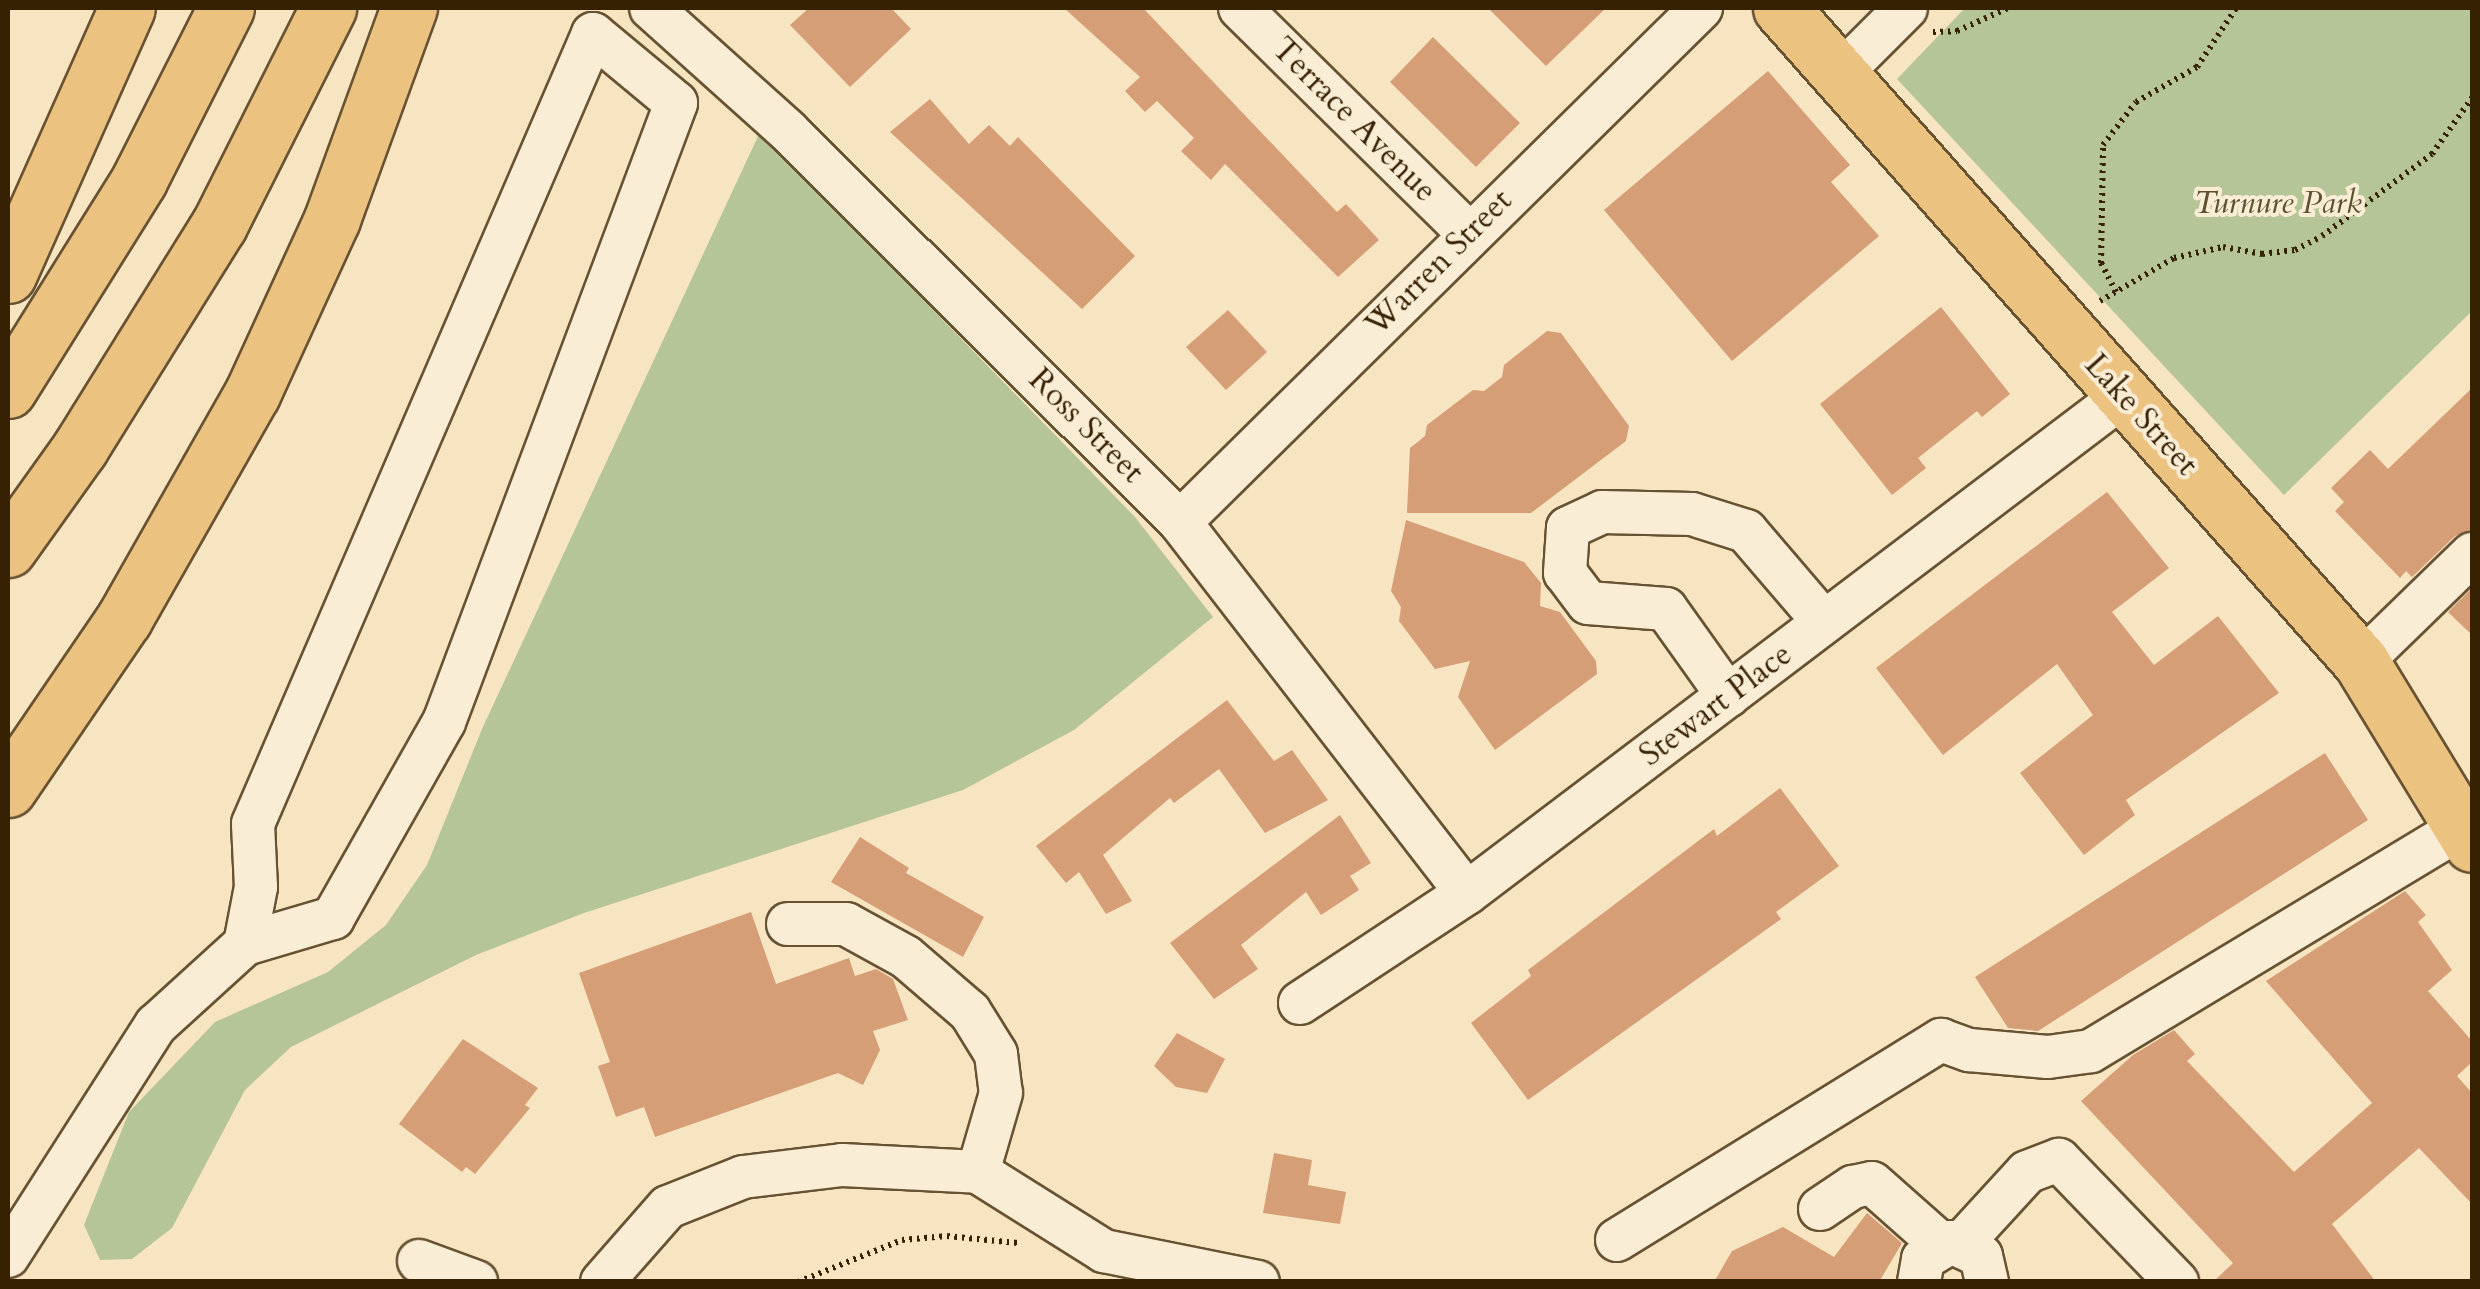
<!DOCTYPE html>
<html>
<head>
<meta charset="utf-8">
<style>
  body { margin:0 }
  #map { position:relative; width:2480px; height:1289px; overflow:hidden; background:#f7e4c0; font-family:Cardo,serif }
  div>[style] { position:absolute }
  .green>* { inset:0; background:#b6c597 }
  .building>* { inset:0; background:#d69e77 }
  .path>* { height:6px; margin-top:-3px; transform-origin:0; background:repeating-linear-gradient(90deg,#372103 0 2.5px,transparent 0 7.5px) }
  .roads { filter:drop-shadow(2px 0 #675232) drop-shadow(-2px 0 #675232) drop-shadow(0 2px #675232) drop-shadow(0 -2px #675232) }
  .minor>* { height:42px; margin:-21px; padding:0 21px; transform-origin:21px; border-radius:21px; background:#faedd6 }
  .major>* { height:55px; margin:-27.5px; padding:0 27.5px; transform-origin:27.5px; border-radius:27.5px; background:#ecc280 }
  .highway>* { height:55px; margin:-27.5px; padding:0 27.5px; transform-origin:27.5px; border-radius:27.5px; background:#ecc280 }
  span { translate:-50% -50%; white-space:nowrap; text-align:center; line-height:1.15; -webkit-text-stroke:8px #faedd6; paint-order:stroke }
  .street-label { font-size:32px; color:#372103 }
  .park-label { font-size:32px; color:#5d522f; font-style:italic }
  .frame { position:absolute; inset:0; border:10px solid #372103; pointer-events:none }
</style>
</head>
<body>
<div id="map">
  <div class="green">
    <div style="clip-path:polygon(1965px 8px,2472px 8px,2472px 311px,2284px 495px,1897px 79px)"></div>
    <div style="clip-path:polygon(760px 132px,1135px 517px,1213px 617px,1074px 730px,963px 790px,584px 913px,476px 955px,291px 1047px,245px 1090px,172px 1228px,132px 1259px,100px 1260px,84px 1225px,129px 1112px,215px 1022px,328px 972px,386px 925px,427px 865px,482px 729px)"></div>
  </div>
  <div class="building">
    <div style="clip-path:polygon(809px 8px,891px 8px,911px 29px,850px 87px,790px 25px)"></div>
    <div style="clip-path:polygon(1064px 8px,1143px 8px,1337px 212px,1346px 204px,1379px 240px,1338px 277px,1225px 164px,1211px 180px,1181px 151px,1194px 138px,1157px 101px,1145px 112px,1125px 91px,1140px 77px)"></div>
    <div style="clip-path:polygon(1488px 8px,1606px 8px,1546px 66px)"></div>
    <div style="clip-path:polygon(1433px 37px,1520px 123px,1476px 167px,1390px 82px)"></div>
    <div style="clip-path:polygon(1768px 71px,1850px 165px,1831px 182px,1879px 236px,1732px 361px,1604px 210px)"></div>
    <div style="clip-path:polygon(930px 99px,969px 144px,989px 125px,1010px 146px,1018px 137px,1135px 256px,1082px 309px,890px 132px)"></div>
    <div style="clip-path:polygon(1941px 307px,2010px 394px,1982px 417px,1977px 411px,1918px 458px,1926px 468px,1892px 495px,1820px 404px)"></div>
    <div style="clip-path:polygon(1228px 310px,1267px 352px,1226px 390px,1186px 347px)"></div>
    <div style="clip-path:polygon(1547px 331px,1561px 333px,1629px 426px,1626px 441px,1531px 513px,1407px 513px,1410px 448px,1425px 436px,1427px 425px,1473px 390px,1484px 391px,1502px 377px,1504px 365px)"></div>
    <div style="clip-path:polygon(2472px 388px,2472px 530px,2455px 536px,2412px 577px,2406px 571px,2400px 578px,2335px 511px,2344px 502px,2331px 488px,2370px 450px,2388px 469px)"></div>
    <div style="clip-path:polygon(2107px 492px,2169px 568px,2112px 612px,2154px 665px,2218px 616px,2279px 693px,2126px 800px,2135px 815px,2084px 855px,2020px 773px,2093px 715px,2057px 664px,1943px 755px,1876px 668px)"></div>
    <div style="clip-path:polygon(1406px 520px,1524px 562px,1541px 583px,1540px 606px,1560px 612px,1596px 661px,1597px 674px,1495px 750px,1458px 697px,1470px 661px,1435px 669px,1399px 621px,1401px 607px,1391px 591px)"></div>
    <div style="clip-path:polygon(2472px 588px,2472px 635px,2448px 612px)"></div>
    <div style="clip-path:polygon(1227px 700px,1274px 761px,1292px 750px,1328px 800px,1265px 833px,1219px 769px,1174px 803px,1170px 798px,1103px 855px,1132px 901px,1106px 914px,1079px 872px,1066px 883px,1036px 846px)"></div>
    <div style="clip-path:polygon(2325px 753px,2368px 820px,2038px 1031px,2008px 1028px,1975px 977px)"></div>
    <div style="clip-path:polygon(1780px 788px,1839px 866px,1776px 912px,1781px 919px,1528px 1100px,1471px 1023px,1531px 976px,1528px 970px,1714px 829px,1717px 836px)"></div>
    <div style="clip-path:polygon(1340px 815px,1371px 863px,1350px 876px,1359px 890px,1321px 915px,1306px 892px,1241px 945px,1258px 969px,1214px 999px,1170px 943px)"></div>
    <div style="clip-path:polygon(860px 837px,909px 868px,906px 873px,984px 917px,963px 957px,831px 882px)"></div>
    <div style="clip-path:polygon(2405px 891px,2426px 915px,2418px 922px,2452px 970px,2428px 991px,2472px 1041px,2472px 1062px,2457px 1076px,2472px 1093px,2472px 1204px,2419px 1148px,2332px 1224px,2376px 1282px,2213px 1282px,2233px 1263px,2081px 1101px,2133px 1055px,2174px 1030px,2195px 1054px,2187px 1061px,2294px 1172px,2372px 1103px,2266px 981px)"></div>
    <div style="clip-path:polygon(751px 912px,776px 984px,849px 958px,855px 976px,876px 969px,893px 979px,908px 1020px,873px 1031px,880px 1050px,863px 1085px,838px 1073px,655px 1137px,644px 1107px,616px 1117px,598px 1066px,610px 1062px,579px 973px)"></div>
    <div style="clip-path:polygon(1177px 1033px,1225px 1059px,1207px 1093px,1176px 1087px,1154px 1066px)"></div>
    <div style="clip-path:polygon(463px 1039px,538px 1088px,525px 1105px,530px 1108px,475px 1174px,466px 1167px,462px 1172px,399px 1124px)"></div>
    <div style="clip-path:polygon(1274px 1153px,1312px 1160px,1308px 1185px,1346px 1192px,1340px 1224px,1263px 1213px)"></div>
    <div style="clip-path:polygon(1867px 1213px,1902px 1243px,1879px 1282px,1714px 1282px,1732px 1251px,1783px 1227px,1834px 1257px)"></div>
  </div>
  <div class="path">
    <div style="left:1933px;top:32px;width:24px;rotate:-2deg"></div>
    <div style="left:1957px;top:31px;width:56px;rotate:-24.3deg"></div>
    <div style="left:2116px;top:292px;width:33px;rotate:-117deg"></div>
    <div style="left:2101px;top:263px;width:118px;rotate:-89deg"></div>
    <div style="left:2103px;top:145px;width:54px;rotate:-52.5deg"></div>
    <div style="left:2136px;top:102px;width:70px;rotate:-29.8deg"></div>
    <div style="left:2197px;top:67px;width:71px;rotate:-56.5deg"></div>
    <div style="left:2100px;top:301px;width:86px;rotate:-30.2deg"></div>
    <div style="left:2174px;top:258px;width:50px;rotate:-12.7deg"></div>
    <div style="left:2223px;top:247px;width:40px;rotate:10deg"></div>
    <div style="left:2262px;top:254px;width:33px;rotate:-7deg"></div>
    <div style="left:2295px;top:250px;width:30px;rotate:-27deg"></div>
    <div style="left:2322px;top:236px;width:137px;rotate:-36.7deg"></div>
    <div style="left:2432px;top:154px;width:69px;rotate:-54.5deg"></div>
    <div style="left:798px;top:1282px;width:112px;rotate:-22deg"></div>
    <div style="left:902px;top:1240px;width:45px;rotate:-5.1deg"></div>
    <div style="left:947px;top:1236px;width:71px;rotate:5.6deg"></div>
  </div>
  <div class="roads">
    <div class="minor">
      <div style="left:651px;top:8px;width:184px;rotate:41.9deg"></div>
      <div style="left:788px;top:131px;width:554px;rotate:44.93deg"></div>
      <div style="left:1180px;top:522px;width:469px;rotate:52.3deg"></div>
      <div style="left:1240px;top:8px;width:320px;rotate:44.6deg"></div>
      <div style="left:1841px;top:73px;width:92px;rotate:-45deg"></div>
      <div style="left:1180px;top:522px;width:732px;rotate:-44.61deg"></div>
      <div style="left:2361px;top:662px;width:155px;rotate:-44.2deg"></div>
      <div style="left:1728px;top:696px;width:107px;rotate:-125.5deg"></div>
      <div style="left:1666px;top:609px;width:78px;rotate:-175.6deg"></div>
      <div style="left:1588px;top:603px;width:38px;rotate:-127deg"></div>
      <div style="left:1565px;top:573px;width:45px;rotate:-86.2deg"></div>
      <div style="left:1568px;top:528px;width:38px;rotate:-25deg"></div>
      <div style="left:1602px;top:512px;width:90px;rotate:1.3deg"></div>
      <div style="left:1692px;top:514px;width:57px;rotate:17.5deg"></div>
      <div style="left:1746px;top:531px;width:120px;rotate:49.4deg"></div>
      <div style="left:788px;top:924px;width:58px"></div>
      <div style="left:846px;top:924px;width:68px;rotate:28.8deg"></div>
      <div style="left:906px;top:957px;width:84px;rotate:40.7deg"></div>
      <div style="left:970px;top:1012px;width:49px;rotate:58.2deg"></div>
      <div style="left:996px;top:1054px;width:39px;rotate:83deg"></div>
      <div style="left:1001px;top:1093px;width:82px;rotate:106.2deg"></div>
      <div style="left:1300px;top:1003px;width:200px;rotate:-33.4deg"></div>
      <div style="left:1467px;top:893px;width:823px;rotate:-37.15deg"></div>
      <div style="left:1820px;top:1209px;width:40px;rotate:-34deg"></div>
      <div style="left:1853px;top:1187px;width:19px;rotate:-12deg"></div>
      <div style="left:1872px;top:1183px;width:92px;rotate:41.5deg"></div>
      <div style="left:1617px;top:1240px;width:381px;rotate:-31.7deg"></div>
      <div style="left:1941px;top:1040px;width:30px;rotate:20deg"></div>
      <div style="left:1969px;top:1050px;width:79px;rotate:5.1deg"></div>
      <div style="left:2048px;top:1057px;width:43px;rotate:-7.9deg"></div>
      <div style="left:2091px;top:1051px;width:434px;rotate:-31.1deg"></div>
      <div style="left:1962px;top:1243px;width:96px;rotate:-47.5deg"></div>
      <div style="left:2027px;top:1172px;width:34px;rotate:-21deg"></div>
      <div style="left:2059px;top:1160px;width:170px;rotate:46deg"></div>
      <div style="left:8px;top:1256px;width:274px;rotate:-57.4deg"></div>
      <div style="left:156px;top:1025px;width:120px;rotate:-42.3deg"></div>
      <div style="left:245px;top:944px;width:92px;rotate:-16.5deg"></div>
      <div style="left:333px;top:918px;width:225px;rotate:-60.5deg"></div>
      <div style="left:444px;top:722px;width:661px;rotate:-69.45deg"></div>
      <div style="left:676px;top:103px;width:108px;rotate:-140.3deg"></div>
      <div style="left:593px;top:34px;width:860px;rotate:113.29deg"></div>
      <div style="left:253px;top:824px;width:63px;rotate:87.3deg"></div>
      <div style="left:256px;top:887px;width:58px;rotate:100.9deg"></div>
      <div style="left:419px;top:1261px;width:61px;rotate:20.2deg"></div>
      <div style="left:602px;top:1282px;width:100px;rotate:-48.7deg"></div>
      <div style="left:668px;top:1207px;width:81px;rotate:-21.8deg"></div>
      <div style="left:743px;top:1177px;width:100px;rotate:-6.9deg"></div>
      <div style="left:842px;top:1165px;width:136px;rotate:2.9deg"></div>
      <div style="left:978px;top:1172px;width:149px;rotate:32.1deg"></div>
      <div style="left:1104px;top:1251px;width:157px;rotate:11.4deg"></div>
      <div style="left:1919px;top:1282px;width:23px;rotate:-80deg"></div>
      <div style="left:1923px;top:1259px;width:33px;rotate:-31deg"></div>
      <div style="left:1951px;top:1242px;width:33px;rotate:25deg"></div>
      <div style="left:1981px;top:1256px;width:27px;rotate:77deg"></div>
    </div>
    <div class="major">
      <div style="left:1781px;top:8px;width:874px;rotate:48.43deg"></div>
      <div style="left:2361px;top:662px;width:213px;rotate:58.6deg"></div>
      <div style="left:8px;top:789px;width:206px;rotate:-55.7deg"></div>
      <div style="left:124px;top:619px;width:259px;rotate:-60.4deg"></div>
      <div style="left:252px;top:394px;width:192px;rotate:-65.4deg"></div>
      <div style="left:332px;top:219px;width:225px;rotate:-70deg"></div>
    </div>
    <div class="highway">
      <div style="left:8px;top:275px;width:292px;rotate:-66deg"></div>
      <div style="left:8px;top:390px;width:248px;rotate:-58deg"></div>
      <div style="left:139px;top:180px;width:193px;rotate:-63.2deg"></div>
      <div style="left:8px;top:549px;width:124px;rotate:-54.5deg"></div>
      <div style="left:80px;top:448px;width:263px;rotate:-58.1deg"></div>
      <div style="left:219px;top:225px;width:243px;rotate:-63.3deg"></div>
    </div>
  </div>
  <div class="street-label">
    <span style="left:1354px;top:120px;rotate:45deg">Terrace Avenue</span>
    <span style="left:1439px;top:263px;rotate:-45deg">Warren Street</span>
    <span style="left:2141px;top:415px;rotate:48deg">Lake Street</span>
    <span style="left:1086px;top:426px;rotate:45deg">Ross Street</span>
    <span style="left:1716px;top:705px;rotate:-37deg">Stewart Place</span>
  </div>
  <div class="park-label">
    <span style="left:2278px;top:203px">Turnure Park</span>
  </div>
  <div class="frame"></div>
</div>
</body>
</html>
